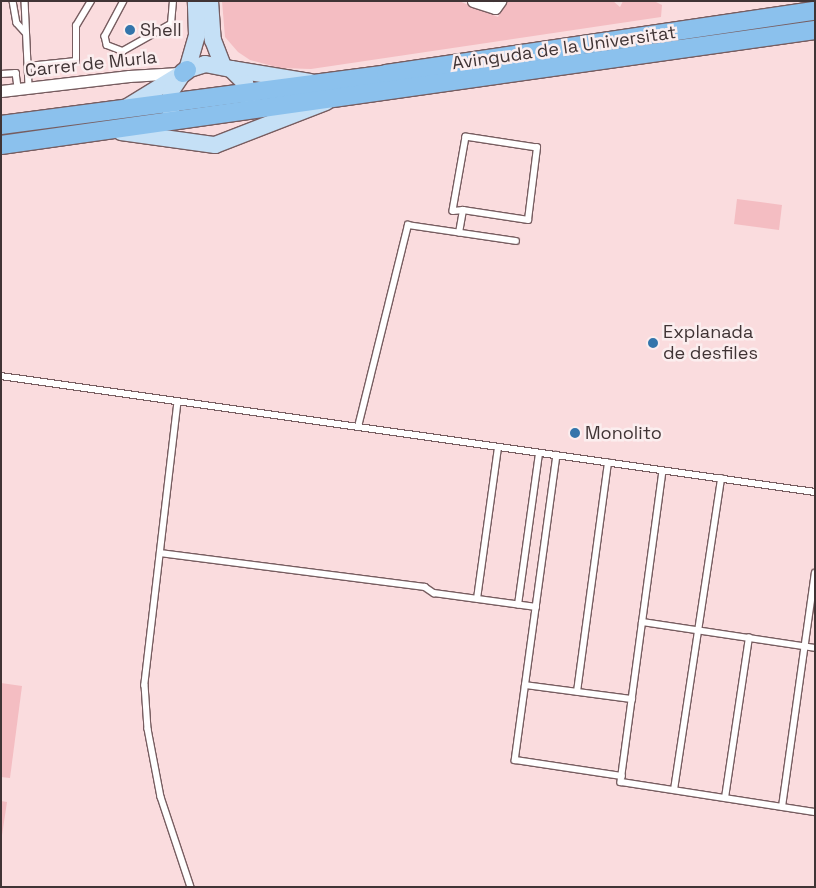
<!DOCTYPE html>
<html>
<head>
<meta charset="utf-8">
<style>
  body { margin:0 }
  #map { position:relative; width:816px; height:888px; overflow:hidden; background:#fadcde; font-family:"Space Grotesk",sans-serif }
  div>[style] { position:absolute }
  .green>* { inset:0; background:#f4bdc2 }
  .roads { filter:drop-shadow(1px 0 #775d60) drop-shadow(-1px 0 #775d60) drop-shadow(0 1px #775d60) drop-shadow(0 -1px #775d60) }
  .lane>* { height:5.5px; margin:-2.75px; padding:0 2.75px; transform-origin:2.75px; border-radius:2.75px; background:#fff }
  .street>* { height:11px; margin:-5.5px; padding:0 5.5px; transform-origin:5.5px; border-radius:5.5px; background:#fff }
  .secondary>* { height:16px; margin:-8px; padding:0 8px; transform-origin:8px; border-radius:8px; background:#c5e0f6 }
  .primary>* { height:18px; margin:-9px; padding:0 9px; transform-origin:9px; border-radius:9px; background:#8bc1ed }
  .dots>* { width:14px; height:14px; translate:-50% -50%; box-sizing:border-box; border:2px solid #fbeeef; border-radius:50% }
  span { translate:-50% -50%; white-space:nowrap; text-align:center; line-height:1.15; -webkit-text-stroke:5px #fbeeef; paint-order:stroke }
  .poi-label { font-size:18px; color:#403435 }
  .left { translate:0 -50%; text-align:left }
  .street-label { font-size:18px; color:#403435 }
  .frame { position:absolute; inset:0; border:2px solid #403435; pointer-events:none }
</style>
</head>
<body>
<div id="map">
  <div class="green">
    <div style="clip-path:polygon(222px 1px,459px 1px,498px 17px,507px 1px,613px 1px,620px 7px,623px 1px,654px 1px,662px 5px,661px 17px,311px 69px,280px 68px,250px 60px,238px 52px,225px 37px)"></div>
    <div style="clip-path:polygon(737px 199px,782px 205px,779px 230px,734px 224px)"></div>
    <div style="clip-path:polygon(1px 683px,22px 686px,10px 778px,1px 777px)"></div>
    <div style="clip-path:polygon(1px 801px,7px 802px,1px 842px)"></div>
  </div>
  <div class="roads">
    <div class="lane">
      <div style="left:13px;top:1px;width:22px;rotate:80deg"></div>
      <div style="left:17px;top:23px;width:13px;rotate:48deg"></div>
      <div style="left:25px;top:1px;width:86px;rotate:87.3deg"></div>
      <div style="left:124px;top:1px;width:40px;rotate:118deg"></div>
      <div style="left:105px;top:36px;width:9px;rotate:77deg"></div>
      <div style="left:107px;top:45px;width:17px;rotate:21deg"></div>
      <div style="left:123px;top:51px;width:55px;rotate:-29.4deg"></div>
      <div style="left:171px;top:24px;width:23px;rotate:-85deg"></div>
      <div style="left:28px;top:66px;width:48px;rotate:-5.9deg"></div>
      <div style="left:76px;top:61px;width:35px;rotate:-90deg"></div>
      <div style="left:76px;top:26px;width:29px;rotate:-59deg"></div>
      <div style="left:1px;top:74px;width:15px;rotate:-4deg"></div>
      <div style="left:16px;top:73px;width:15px;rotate:82deg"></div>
      <div style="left:459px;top:233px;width:23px;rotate:-80deg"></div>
      <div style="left:463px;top:210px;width:66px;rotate:8.7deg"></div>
      <div style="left:528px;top:220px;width:73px;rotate:-82.9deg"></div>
      <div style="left:537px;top:148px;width:72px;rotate:-171.2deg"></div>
      <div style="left:466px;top:137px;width:75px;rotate:100deg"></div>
      <div style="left:453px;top:211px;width:10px;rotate:-6deg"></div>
      <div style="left:1px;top:376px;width:822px;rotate:8.11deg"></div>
      <div style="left:178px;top:402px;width:285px;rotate:96.7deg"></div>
      <div style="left:145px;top:685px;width:44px;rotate:86.1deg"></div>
      <div style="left:148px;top:729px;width:69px;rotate:79.2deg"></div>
      <div style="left:161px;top:797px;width:95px;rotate:71.6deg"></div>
      <div style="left:358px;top:427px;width:208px;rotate:-76.1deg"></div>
      <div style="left:408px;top:225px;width:109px;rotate:8.4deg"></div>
      <div style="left:557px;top:455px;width:308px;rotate:97.8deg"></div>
      <div style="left:515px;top:760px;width:108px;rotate:8.5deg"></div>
      <div style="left:663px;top:471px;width:314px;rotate:97.7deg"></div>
      <div style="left:621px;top:782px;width:196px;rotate:8.8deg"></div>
      <div style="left:160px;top:553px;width:267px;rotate:7.3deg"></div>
      <div style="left:425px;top:587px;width:11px;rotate:34deg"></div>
      <div style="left:434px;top:593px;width:103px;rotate:7.8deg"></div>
      <div style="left:477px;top:599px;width:153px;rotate:-82.1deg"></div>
      <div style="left:518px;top:605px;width:153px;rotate:-82.1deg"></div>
      <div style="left:642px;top:622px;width:175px;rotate:8.5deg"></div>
      <div style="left:525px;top:685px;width:108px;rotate:7.5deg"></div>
      <div style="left:577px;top:692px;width:231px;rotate:-82.3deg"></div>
      <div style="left:674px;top:790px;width:315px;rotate:-81.4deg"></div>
      <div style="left:725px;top:798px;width:162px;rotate:-81.5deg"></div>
      <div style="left:782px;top:807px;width:236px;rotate:-82deg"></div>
    </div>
    <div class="street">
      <div style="left:473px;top:1px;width:23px;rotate:18deg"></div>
      <div style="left:495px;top:8px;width:9px;rotate:-54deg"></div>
      <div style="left:1px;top:91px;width:129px;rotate:-6.7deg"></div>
      <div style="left:129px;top:76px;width:50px;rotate:-3.4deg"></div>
    </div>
    <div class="secondary">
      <div style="left:210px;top:1px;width:39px;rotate:86deg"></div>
      <div style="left:213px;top:40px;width:28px;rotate:69deg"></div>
      <div style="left:231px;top:69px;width:80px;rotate:9.3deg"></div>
      <div style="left:187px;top:70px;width:19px;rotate:-18deg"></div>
      <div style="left:205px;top:64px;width:26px;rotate:11deg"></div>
      <div style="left:231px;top:69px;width:20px;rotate:45deg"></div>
      <div style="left:245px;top:83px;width:22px;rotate:74deg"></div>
      <div style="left:187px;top:70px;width:36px;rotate:-74deg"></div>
      <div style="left:197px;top:35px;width:34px;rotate:-92deg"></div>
      <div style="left:127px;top:107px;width:63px;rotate:-31.4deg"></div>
      <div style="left:171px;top:115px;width:24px;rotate:-90deg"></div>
      <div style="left:171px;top:91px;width:22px;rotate:-56deg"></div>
      <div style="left:121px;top:132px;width:95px;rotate:7.9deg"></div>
      <div style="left:215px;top:145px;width:119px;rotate:-21.2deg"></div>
    </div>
    <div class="primary">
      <div style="left:183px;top:73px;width:5px;rotate:-37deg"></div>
      <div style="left:1px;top:125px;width:388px;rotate:-7.5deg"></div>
      <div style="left:386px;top:74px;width:434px;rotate:-8.4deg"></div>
      <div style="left:1px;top:145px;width:822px;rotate:-8.04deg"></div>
    </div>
  </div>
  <div class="dots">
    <div style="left:130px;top:30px;background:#3375ab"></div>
    <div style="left:653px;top:343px;background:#3375ab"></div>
    <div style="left:575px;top:433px;background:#3375ab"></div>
  </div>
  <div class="poi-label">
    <span class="left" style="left:140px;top:30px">Shell</span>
    <span class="left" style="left:663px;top:343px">Explanada<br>de desfiles</span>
    <span class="left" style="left:585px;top:433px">Monolito</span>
  </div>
  <div class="street-label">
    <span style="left:564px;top:48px;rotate:-8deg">Avinguda de la Universitat</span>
    <span style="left:91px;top:64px;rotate:-6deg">Carrer de Murla</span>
  </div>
  <div class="frame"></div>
</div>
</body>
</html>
